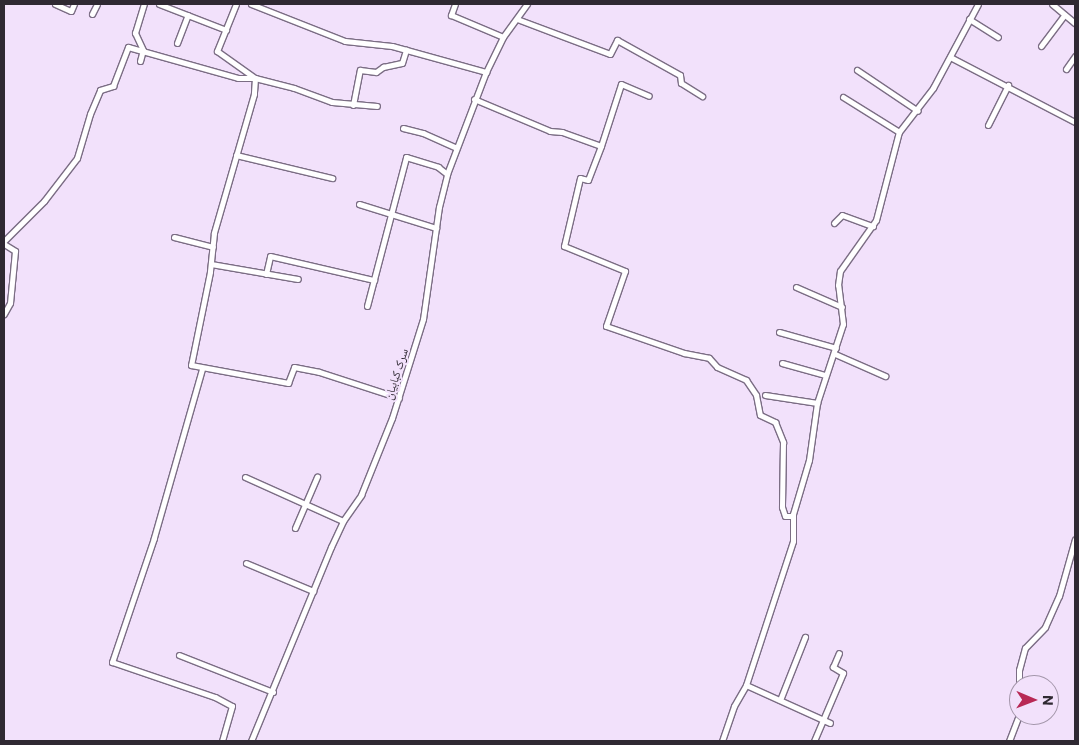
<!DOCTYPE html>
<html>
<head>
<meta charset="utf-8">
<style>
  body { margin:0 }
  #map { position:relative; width:1079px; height:745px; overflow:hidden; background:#f2e1fb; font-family:Commissioner,"Noto Naskh Arabic",sans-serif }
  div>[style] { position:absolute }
  .roads { filter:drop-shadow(1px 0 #7b6d84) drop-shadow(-1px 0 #7b6d84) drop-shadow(0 1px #7b6d84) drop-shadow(0 -1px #7b6d84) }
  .minor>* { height:5px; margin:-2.5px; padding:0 2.5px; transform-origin:2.5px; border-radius:2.5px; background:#fff }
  span { translate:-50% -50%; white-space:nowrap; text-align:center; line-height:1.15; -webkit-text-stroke:4px #f2e1fb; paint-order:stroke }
  .street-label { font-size:12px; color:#2f2932 }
  .frame { position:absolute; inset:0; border:5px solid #2f2932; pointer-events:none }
  .north { position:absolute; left:1009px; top:675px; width:50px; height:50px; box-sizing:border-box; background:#f2e1fb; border:1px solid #a497ab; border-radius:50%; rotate:91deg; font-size:14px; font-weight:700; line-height:20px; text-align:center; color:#2f2932 }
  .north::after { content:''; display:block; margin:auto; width:18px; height:22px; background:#b82955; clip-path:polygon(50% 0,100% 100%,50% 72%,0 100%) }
</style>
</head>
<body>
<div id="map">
  <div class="roads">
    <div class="minor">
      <div style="left:55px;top:4px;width:17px;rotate:24deg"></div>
      <div style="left:71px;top:11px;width:8px;rotate:-67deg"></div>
      <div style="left:159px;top:4px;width:72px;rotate:21.2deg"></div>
      <div style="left:236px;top:4px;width:51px;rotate:112deg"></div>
      <div style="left:217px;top:51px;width:47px;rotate:35.4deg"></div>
      <div style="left:255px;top:78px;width:16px;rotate:94deg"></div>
      <div style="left:254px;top:94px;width:145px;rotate:106.1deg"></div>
      <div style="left:214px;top:233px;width:39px;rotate:96deg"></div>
      <div style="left:210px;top:272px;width:95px;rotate:101.5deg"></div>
      <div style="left:191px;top:365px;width:99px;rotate:10.5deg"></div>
      <div style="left:288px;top:383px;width:17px;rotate:-69deg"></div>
      <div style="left:294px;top:367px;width:25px;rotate:11deg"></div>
      <div style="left:319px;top:372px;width:84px;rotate:18deg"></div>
      <div style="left:251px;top:4px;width:101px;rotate:21.5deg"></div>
      <div style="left:345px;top:41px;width:47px;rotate:6.1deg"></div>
      <div style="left:392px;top:46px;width:98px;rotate:15.5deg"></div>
      <div style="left:455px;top:4px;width:12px;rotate:110deg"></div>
      <div style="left:451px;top:15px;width:56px;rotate:22.9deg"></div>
      <div style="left:1052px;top:4px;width:30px;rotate:40deg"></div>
      <div style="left:92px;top:14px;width:11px;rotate:-63deg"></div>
      <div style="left:517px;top:19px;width:99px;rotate:20.6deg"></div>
      <div style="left:610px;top:54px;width:16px;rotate:-63deg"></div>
      <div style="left:617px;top:40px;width:72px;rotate:29.1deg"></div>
      <div style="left:680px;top:75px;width:8px;rotate:83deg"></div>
      <div style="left:681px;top:83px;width:25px;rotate:32deg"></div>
      <div style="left:969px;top:19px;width:34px;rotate:32deg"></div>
      <div style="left:177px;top:43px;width:30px;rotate:-69deg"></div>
      <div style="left:1041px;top:46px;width:39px;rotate:-53deg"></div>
      <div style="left:950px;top:57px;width:141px;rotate:27.5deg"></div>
      <div style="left:140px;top:61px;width:11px;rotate:-75deg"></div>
      <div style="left:143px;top:50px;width:19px;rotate:-115deg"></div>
      <div style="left:135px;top:33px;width:30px;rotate:-73deg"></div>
      <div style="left:1066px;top:69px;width:16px;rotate:-55deg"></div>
      <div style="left:857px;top:70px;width:73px;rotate:33.9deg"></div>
      <div style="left:843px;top:97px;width:66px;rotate:32deg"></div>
      <div style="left:474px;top:99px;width:82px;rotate:22.8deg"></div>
      <div style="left:550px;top:131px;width:12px;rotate:5deg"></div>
      <div style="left:562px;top:132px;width:41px;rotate:19.7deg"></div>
      <div style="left:601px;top:146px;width:65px;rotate:-72.1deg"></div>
      <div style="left:621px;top:84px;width:30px;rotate:23deg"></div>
      <div style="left:353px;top:105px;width:36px;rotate:-79deg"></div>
      <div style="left:360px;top:70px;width:16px;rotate:7deg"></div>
      <div style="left:376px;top:72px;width:9px;rotate:-36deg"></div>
      <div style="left:383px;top:67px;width:19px;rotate:-12deg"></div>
      <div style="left:402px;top:63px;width:14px;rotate:-73deg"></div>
      <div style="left:988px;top:125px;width:45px;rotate:-63.4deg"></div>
      <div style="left:403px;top:128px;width:21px;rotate:14deg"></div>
      <div style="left:423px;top:133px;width:36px;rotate:24deg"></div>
      <div style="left:601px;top:146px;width:36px;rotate:111deg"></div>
      <div style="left:588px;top:180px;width:8px;rotate:-166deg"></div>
      <div style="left:580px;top:178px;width:70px;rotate:103.2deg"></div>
      <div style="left:564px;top:246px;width:66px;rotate:22.3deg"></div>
      <div style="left:625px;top:271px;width:58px;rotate:109.1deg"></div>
      <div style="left:606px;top:326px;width:83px;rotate:19.1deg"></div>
      <div style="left:684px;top:353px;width:25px;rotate:11deg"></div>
      <div style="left:709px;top:358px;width:12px;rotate:48deg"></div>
      <div style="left:717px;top:367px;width:32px;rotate:24deg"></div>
      <div style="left:746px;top:380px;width:18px;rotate:56deg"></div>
      <div style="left:756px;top:395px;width:20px;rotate:79deg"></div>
      <div style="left:760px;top:415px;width:17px;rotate:25deg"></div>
      <div style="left:775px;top:422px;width:22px;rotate:68deg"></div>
      <div style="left:783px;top:442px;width:65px;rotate:90.9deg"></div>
      <div style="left:782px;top:507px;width:9px;rotate:72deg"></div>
      <div style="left:785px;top:516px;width:8px"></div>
      <div style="left:236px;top:155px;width:99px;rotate:13.5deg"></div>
      <div style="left:359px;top:204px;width:81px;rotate:17.3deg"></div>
      <div style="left:834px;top:223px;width:11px;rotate:-45deg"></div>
      <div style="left:842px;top:215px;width:33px;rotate:20deg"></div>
      <div style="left:174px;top:237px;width:40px;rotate:14.4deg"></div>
      <div style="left:4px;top:241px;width:57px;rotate:-45deg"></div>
      <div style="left:44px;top:201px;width:54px;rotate:-52.5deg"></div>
      <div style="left:77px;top:158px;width:46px;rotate:-73.5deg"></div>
      <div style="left:90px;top:114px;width:26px;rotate:-67deg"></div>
      <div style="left:100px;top:90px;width:14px;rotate:-17deg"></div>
      <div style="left:113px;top:86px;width:42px;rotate:-69deg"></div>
      <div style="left:128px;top:47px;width:114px;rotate:15.7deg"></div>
      <div style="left:238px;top:78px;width:17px"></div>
      <div style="left:255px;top:78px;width:40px;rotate:14.4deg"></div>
      <div style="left:294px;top:88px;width:40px;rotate:20.2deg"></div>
      <div style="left:332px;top:102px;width:45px;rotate:5.1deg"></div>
      <div style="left:4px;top:244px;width:13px;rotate:32deg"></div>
      <div style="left:15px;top:251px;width:52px;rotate:95.5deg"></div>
      <div style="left:10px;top:303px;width:13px;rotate:119deg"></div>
      <div style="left:211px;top:264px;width:88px;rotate:9.8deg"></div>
      <div style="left:266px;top:274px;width:18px;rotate:-77deg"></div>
      <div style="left:270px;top:256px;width:107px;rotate:13deg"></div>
      <div style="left:796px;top:287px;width:50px;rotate:23.5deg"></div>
      <div style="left:367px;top:306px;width:154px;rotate:-75.3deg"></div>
      <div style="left:406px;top:157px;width:34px;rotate:17deg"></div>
      <div style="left:438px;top:167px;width:11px;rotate:38deg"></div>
      <div style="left:779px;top:332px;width:59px;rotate:15.7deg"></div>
      <div style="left:835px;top:354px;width:55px;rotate:23.7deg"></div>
      <div style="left:782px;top:363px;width:45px;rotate:15.6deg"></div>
      <div style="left:202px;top:369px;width:176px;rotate:105.9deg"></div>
      <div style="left:154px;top:538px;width:131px;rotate:108.7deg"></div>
      <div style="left:112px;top:662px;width:109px;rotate:18.8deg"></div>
      <div style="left:215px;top:697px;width:19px;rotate:28deg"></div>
      <div style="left:232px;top:706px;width:36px;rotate:106deg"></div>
      <div style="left:765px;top:395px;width:53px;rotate:8.7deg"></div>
      <div style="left:245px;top:477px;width:107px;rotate:24.2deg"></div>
      <div style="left:295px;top:528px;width:56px;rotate:-66.7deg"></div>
      <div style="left:246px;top:563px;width:73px;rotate:22.7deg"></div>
      <div style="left:179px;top:655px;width:101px;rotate:21.5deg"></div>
      <div style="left:746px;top:685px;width:92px;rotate:24.3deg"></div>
      <div style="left:1019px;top:688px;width:18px;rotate:-90deg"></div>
      <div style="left:1019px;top:670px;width:23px;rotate:-75deg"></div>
      <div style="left:1025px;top:648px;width:29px;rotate:-46deg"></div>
      <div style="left:1045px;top:627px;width:34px;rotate:-66deg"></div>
      <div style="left:1059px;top:596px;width:59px;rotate:-74.3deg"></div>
      <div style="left:780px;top:700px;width:68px;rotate:-68.4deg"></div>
      <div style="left:251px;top:741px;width:210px;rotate:-67.6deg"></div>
      <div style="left:331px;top:547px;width:29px;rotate:-65deg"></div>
      <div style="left:343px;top:521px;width:32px;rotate:-55deg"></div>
      <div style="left:361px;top:495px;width:83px;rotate:-68.1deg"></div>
      <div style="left:392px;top:418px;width:104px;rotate:-72.6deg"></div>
      <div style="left:423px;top:319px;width:113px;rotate:-81.9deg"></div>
      <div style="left:439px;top:207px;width:34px;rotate:-76deg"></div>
      <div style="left:447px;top:174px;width:109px;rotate:-69.1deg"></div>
      <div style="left:486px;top:72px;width:39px;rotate:-64deg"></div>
      <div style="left:503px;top:37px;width:41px;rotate:-54deg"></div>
      <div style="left:722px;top:741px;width:37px;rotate:-71deg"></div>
      <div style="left:734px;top:706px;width:24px;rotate:-60deg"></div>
      <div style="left:746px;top:685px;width:151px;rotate:-71.9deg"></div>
      <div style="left:793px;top:541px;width:27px;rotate:-90deg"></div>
      <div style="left:793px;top:514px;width:56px;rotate:-73.5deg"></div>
      <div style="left:809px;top:460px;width:58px;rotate:-82deg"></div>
      <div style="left:817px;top:403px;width:83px;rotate:-71.8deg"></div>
      <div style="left:843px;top:324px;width:39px;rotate:-97deg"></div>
      <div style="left:838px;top:285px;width:14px;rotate:-82deg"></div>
      <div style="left:840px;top:271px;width:62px;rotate:-54.8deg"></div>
      <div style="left:876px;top:220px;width:91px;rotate:-75.4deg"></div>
      <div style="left:899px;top:132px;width:56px;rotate:-52.3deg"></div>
      <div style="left:933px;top:88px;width:95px;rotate:-61.8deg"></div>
      <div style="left:814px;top:741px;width:74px;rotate:-66.9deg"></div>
      <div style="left:843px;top:673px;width:12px;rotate:-149deg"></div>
      <div style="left:833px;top:667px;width:15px;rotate:-67deg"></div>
      <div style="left:1009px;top:741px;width:28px;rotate:-69deg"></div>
    </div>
  </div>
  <div class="street-label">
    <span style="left:396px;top:374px;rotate:-72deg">سرک کبابیان</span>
  </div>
  <div class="frame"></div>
  <div class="north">N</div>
</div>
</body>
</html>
